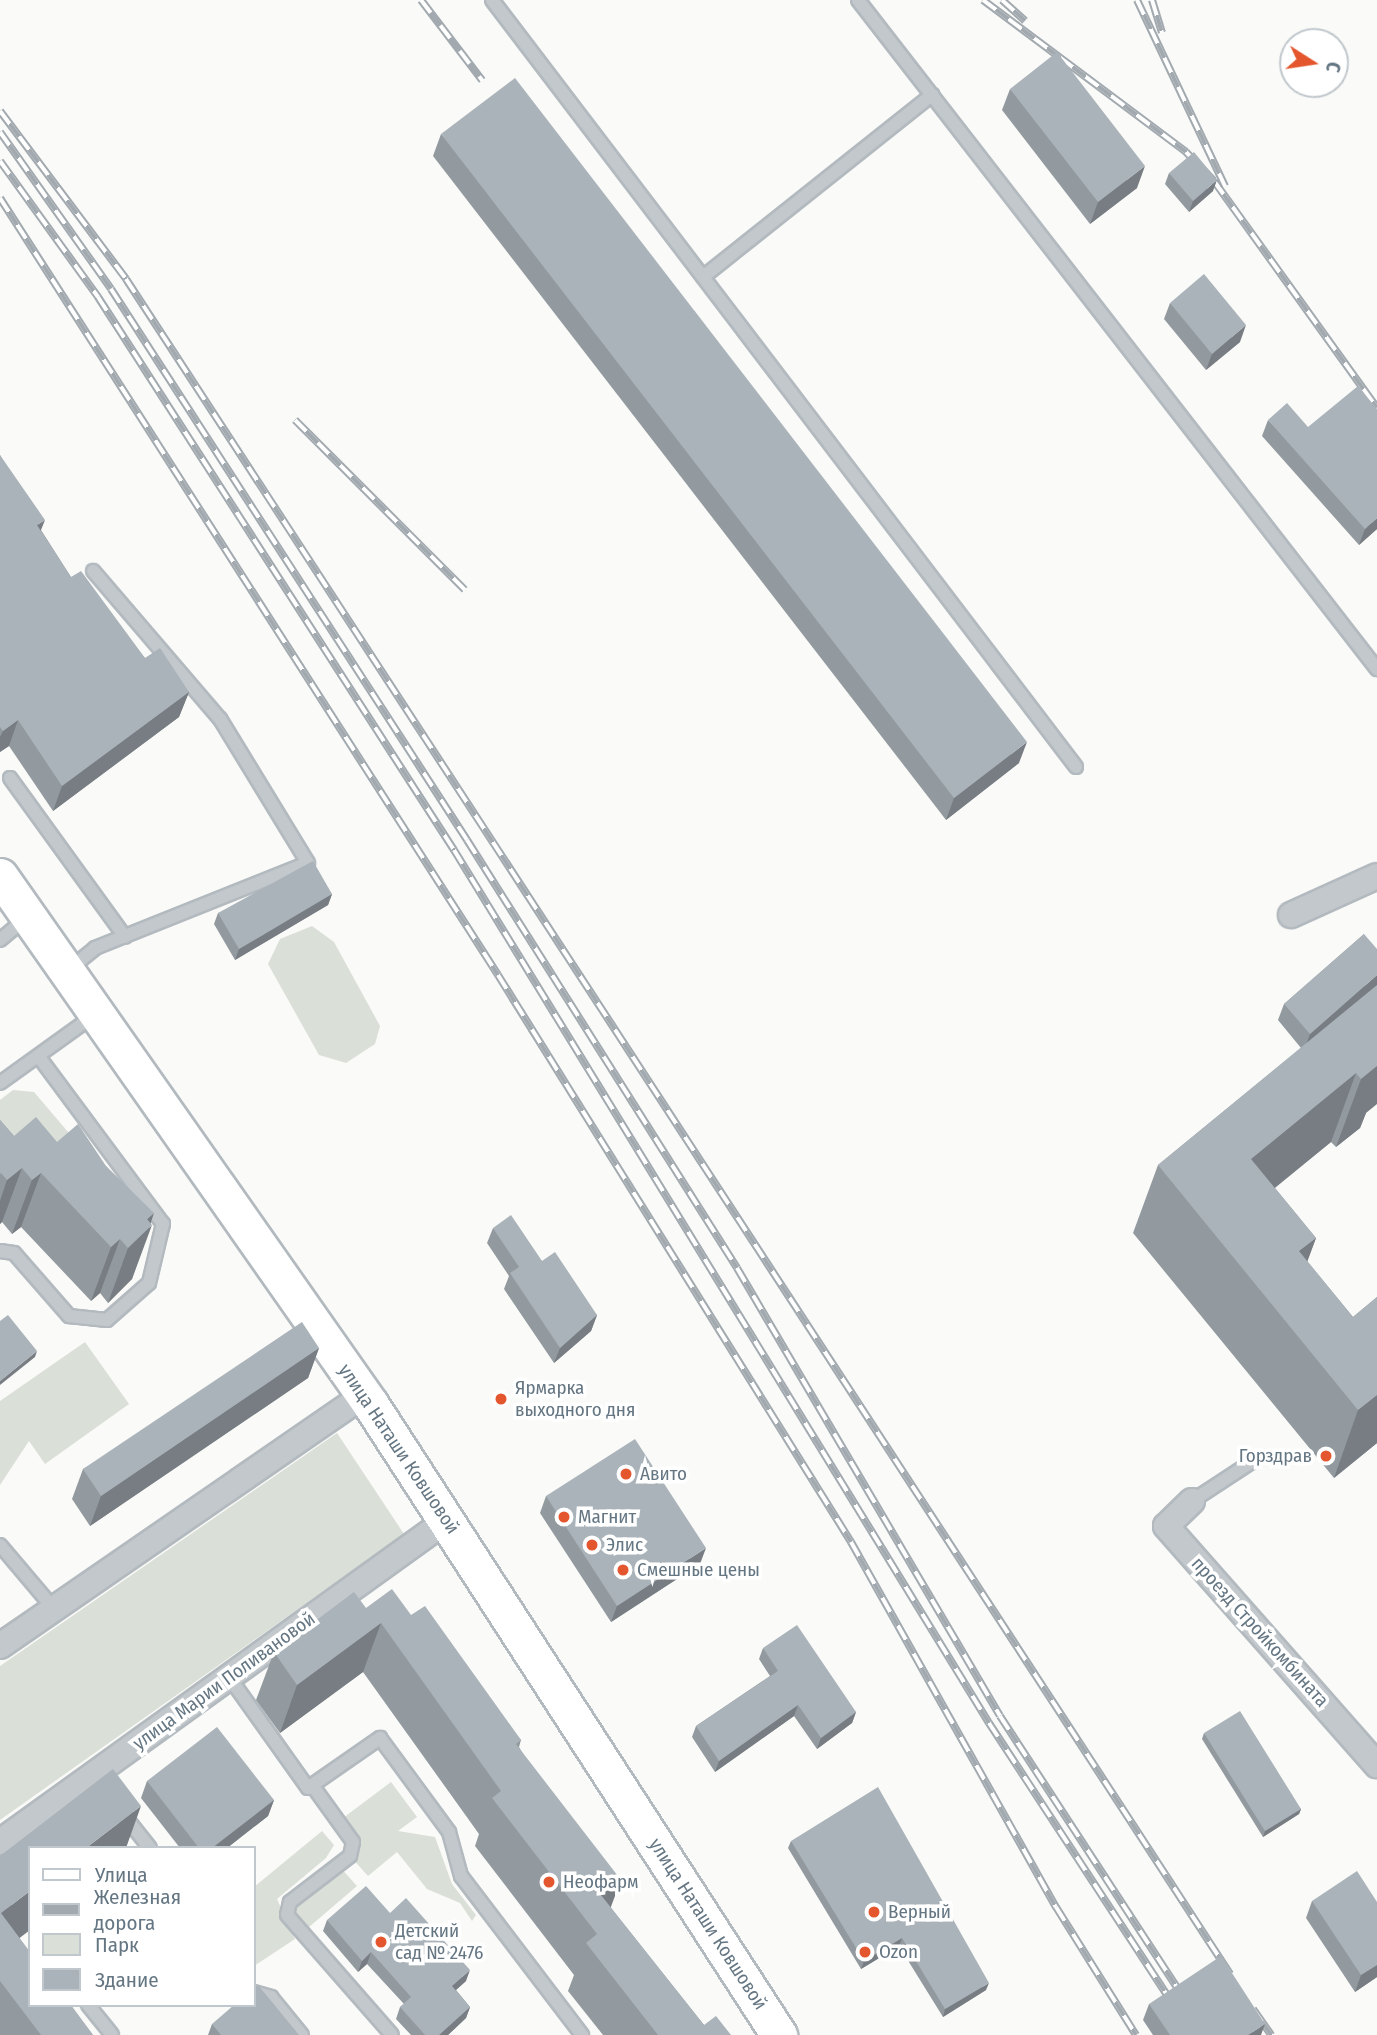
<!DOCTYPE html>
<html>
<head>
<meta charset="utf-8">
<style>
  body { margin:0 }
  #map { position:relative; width:1377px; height:2035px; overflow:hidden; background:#fafaf8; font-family:"Fira Sans Condensed",sans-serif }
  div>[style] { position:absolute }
  .green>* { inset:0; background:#dadfd7 }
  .roads { filter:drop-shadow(2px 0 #b3babf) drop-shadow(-2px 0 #b3babf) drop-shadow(0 2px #b3babf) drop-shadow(0 -2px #b3babf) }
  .lane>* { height:12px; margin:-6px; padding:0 6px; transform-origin:6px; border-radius:6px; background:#c3c8cc }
  .street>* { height:24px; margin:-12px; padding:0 12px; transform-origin:12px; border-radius:12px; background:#c3c8cc }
  .secondary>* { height:35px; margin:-17.5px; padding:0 17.5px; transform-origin:17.5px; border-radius:17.5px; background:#fff }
  .rail>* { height:8px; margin-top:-4px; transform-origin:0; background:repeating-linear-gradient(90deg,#fff 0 16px,#a2aab0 0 32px); box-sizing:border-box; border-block:2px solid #a2aab0 }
  .wall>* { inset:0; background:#929a9f }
  .shaded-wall>* { inset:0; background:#777d82 }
  .building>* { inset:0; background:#aab3b9 }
  .dots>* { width:19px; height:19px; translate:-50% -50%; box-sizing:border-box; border:4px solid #fff; border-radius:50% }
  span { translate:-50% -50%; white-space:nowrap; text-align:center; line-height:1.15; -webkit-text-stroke:7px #fff; paint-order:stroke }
  .poi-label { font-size:19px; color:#657683 }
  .left { translate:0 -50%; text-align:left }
  .right { translate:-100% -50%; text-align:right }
  .street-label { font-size:19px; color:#657683 }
  .legend { position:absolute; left:28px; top:1846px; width:228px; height:161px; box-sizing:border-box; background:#fff; border:2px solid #c1c8cd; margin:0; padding:9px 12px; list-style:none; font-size:21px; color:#657683 }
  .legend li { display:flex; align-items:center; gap:14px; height:35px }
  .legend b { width:35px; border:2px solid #c1c8cd }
  .north { position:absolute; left:1279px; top:28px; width:70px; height:70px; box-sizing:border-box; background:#fff; border:2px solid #c1c8cd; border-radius:50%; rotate:102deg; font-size:19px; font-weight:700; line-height:28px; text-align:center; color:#657683 }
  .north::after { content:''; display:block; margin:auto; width:24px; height:32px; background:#e4572e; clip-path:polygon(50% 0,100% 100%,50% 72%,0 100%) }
</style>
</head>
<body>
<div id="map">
  <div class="green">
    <div style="clip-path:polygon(312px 926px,334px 942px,380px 1026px,375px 1044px,346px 1063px,319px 1055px,268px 964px,280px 939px)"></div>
    <div style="clip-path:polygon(13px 1090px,34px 1092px,80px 1146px,0 1186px,0 1100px)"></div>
    <div style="clip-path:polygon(85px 1342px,129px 1404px,45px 1464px,29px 1441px,0 1485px,0 1401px)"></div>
    <div style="clip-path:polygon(337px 1433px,404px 1534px,0 1820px,0 1666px)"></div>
    <div style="clip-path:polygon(391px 1782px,417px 1817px,398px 1831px,435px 1837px,452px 1884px,476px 1915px,472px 1921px,460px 1903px,427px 1889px,397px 1852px,368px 1876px,350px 1856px,343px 1818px)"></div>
    <div style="clip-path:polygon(322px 1831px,334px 1845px,326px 1858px,277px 1899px,295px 1939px,254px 1966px,254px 1887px)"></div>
    <div style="clip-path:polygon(338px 1865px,357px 1886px,302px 1933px,287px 1915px,290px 1902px)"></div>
  </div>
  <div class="roads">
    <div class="lane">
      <div style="left:492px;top:0;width:964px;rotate:52.71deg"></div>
      <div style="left:858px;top:0;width:847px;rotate:52.2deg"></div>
      <div style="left:703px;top:277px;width:293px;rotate:-38.5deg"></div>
      <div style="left:10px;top:778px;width:196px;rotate:54.1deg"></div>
      <div style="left:0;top:940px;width:35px;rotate:-40deg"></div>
      <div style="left:67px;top:971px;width:36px;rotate:-39deg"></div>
      <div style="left:95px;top:948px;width:229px;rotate:-21.8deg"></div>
      <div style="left:308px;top:863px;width:169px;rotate:-121.4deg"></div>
      <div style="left:220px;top:719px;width:195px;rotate:-130.6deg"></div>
      <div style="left:0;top:1083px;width:118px;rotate:-35.7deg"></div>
      <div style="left:0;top:1251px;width:14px;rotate:8deg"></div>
      <div style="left:14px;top:1253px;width:84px;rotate:48.9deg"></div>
      <div style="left:69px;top:1316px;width:38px;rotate:6deg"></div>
      <div style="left:107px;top:1320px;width:56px;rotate:-41.4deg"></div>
      <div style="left:149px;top:1283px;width:61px;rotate:-76.7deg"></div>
      <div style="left:163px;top:1224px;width:208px;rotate:-126.6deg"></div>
      <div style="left:1192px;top:1501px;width:73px;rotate:-33.3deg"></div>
      <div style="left:0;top:1545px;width:84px;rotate:49.8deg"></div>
      <div style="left:229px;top:1677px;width:136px;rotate:54.6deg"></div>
      <div style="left:308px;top:1788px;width:88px;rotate:-34.8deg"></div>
      <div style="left:380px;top:1738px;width:117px;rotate:53.7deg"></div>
      <div style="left:449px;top:1832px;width:46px;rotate:74.7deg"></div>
      <div style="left:461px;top:1876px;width:200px;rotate:52.7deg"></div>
      <div style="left:312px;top:1785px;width:70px;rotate:54.3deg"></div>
      <div style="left:353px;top:1842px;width:14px;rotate:102deg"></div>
      <div style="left:350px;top:1856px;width:76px;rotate:142.5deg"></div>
      <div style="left:290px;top:1902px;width:13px;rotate:103deg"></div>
      <div style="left:287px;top:1915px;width:159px;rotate:48.8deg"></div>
      <div style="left:123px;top:1814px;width:43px;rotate:51.5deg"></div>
      <div style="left:254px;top:1992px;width:18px;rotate:16deg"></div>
      <div style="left:271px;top:1997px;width:49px;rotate:50.8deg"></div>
      <div style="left:88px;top:2005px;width:38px;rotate:51deg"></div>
    </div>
    <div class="street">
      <div style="left:1291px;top:915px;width:94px;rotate:-24.4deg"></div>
      <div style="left:1192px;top:1501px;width:36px;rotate:136deg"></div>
      <div style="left:1166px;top:1526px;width:319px;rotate:48.6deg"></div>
      <div style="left:0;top:1646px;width:442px;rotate:-34.6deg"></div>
      <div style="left:0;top:1842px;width:551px;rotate:-35.77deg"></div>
    </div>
    <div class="secondary">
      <div style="left:0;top:876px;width:646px;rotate:54.96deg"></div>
      <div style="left:371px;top:1405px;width:751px;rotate:57.07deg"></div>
    </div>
  </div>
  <div class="rail">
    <div style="left:421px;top:0;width:101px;rotate:52.7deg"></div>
    <div style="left:983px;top:0;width:254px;rotate:36.8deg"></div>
    <div style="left:1186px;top:152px;width:40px;rotate:46deg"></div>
    <div style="left:1214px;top:181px;width:279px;rotate:54.3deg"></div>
    <div style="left:1002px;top:0;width:31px;rotate:42deg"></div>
    <div style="left:1137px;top:0;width:206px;rotate:64.7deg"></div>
    <div style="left:1152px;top:0;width:34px;rotate:73deg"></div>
    <div style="left:0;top:111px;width:210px;rotate:53.1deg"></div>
    <div style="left:126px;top:279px;width:2023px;rotate:56.92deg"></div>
    <div style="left:0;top:132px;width:192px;rotate:54.7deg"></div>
    <div style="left:111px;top:289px;width:656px;rotate:57.13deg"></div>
    <div style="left:467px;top:840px;width:506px;rotate:57.75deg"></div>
    <div style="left:737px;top:1268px;width:519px;rotate:59.58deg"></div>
    <div style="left:1000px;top:1716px;width:381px;rotate:56.9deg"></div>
    <div style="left:0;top:161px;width:168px;rotate:54.2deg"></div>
    <div style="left:98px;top:297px;width:658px;rotate:57.23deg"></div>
    <div style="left:454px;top:850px;width:1024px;rotate:58.5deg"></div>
    <div style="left:989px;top:1723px;width:373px;rotate:56.8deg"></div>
    <div style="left:0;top:198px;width:923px;rotate:57.34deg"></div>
    <div style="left:498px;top:975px;width:668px;rotate:58.09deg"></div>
    <div style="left:851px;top:1542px;width:419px;rotate:60.7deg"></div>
    <div style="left:1056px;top:1907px;width:151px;rotate:58deg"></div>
    <div style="left:295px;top:420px;width:240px;rotate:45deg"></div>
    <div style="left:1253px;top:2009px;width:32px;rotate:55deg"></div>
  </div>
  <div class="wall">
    <div style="clip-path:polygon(1010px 89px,1137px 188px,1090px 224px,1002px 110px)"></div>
    <div style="clip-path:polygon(441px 134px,1019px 763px,946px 820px,433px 156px)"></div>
    <div style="clip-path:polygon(1169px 173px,1213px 191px,1189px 212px,1165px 184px)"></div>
    <div style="clip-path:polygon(1170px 303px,1240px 342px,1206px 370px,1164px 319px)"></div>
    <div style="clip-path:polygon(1268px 420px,1377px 529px,1359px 545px,1262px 436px)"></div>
    <div style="clip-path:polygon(0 455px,41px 530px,71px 577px,145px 658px,189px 692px,179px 717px,53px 811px,9px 746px,0 752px)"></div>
    <div style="clip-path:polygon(332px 894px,328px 905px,235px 960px,214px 924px,218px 913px)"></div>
    <div style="clip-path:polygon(1364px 934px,1366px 1113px,1360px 1128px,1336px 1147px,1331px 1142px,1275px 1188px,1316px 1238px,1307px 1261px,1353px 1317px,1377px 1297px,1377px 1443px,1334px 1478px,1133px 1233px,1158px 1165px,1301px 1048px,1278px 1020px,1284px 1004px)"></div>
    <div style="clip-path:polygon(0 1120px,14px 1136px,57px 1142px,106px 1166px,151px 1223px,132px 1279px,108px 1303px,100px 1293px,91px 1301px,21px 1227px,12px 1234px,2px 1222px,0 1224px)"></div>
    <div style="clip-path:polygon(493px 1228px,542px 1261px,597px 1315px,591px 1331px,554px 1363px,504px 1289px,509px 1276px,487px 1243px)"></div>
    <div style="clip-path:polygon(319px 1348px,308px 1378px,90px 1526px,72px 1499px,83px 1469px)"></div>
    <div style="clip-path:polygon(546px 1496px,700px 1564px,611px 1622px,540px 1513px)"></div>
    <div style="clip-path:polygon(366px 1608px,411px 1615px,521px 1740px,519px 1747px,611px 1908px,704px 2025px,731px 2035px,603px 2035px,568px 1991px,574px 1975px,475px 1846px,479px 1834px,363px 1672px,280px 1733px,256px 1700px,274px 1652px)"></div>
    <div style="clip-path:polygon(763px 1648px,856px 1712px,852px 1723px,817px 1749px,794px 1716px,715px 1772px,692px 1737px,696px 1726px,770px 1676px,759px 1659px)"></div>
    <div style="clip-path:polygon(1204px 1733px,1301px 1809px,1299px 1814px,1263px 1837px,1202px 1739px)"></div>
    <div style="clip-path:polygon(147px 1781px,274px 1800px,268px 1816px,227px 1848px,180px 1848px,141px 1798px)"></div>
    <div style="clip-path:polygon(791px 1841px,986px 1990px,943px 2017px,899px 1946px,861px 1969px,788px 1848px)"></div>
    <div style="clip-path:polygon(0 1856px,19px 1938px,93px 2035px,0 2035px)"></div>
    <div style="clip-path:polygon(1312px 1901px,1377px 1902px,1377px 1977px,1355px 1992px,1306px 1918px)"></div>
    <div style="clip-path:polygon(390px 1913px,466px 1981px,456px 1990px,470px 2007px,466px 2018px,448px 2035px,411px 2035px,396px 2019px,400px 2007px,404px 2004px,367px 1964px,358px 1972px,323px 1931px,327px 1920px)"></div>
    <div style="clip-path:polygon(1149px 2004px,1261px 2035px,1153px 2035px,1143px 2020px)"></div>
    <div style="clip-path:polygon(212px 2024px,299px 2035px,208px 2035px)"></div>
  </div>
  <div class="shaded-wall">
    <div style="clip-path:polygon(1145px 166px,1137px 188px,1090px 224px,1098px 202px)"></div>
    <div style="clip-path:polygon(1217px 180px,1213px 191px,1189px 212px,1193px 201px)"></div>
    <div style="clip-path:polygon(1246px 325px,1240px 342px,1206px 370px,1212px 354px)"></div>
    <div style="clip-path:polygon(1377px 518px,1377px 529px,1359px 545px,1365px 529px)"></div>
    <div style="clip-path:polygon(45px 520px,35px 545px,37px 525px)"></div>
    <div style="clip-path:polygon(189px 692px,179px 717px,53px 811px,62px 786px)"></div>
    <div style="clip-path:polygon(18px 720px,9px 746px,0 752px,0 737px,3px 731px)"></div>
    <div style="clip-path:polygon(1027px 742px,1019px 763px,946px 820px,954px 798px)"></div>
    <div style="clip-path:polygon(332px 894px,328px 905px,235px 960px,239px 949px)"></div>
    <div style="clip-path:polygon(1377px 975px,1377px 986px,1304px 1050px,1310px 1034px)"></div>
    <div style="clip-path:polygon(1377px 1062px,1377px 1104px,1366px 1113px,1360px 1128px,1336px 1147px,1361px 1079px)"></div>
    <div style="clip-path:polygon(1356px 1073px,1331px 1142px,1226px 1227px,1251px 1159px)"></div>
    <div style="clip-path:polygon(22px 1168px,2px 1222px,0 1224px,0 1201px,7px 1180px)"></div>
    <div style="clip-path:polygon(41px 1173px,21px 1227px,12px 1234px,32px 1180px)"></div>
    <div style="clip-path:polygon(154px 1213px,149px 1228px,152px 1225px,132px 1279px,108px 1303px,128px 1248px,147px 1219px)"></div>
    <div style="clip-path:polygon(1316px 1238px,1291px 1306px,1299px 1251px)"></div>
    <div style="clip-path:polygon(120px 1239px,100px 1293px,91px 1301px,111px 1247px)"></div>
    <div style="clip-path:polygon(597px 1315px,591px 1331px,554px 1363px,560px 1348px)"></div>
    <div style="clip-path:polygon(319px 1348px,308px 1378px,90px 1526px,101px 1496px)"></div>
    <div style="clip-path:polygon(37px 1351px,35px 1357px,0 1385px,0 1381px)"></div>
    <div style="clip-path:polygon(1377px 1395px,1377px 1443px,1334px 1478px,1358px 1410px)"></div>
    <div style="clip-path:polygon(706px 1548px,700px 1564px,611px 1622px,617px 1606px)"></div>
    <div style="clip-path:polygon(381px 1623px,363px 1672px,280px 1733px,297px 1685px)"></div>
    <div style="clip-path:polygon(798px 1705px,794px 1716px,715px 1772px,719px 1761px)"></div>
    <div style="clip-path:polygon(856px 1712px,852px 1723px,817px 1749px,821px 1738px)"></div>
    <div style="clip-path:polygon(274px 1800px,268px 1816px,227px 1848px,212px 1848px)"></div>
    <div style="clip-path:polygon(141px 1806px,126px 1848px,86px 1848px)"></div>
    <div style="clip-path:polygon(1301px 1809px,1299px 1814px,1263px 1837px,1265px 1831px)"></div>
    <div style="clip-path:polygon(621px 1880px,603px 1928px,601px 1895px)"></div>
    <div style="clip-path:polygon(30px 1891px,30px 1930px,0 1953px,1px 1913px)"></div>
    <div style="clip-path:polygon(902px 1938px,899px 1946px,861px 1969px,864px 1961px)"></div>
    <div style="clip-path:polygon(371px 1952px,367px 1964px,358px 1972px,362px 1961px)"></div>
    <div style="clip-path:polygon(1377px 1965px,1377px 1977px,1355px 1992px,1361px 1975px)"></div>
    <div style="clip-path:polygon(470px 1970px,466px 1981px,448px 1997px,452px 1986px)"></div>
    <div style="clip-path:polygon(989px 1983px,986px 1990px,943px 2017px,945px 2009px)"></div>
    <div style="clip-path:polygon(470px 2007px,466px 2018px,448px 2035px,439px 2035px)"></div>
    <div style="clip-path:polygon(1265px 2024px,1261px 2035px,1248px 2035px)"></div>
  </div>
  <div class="building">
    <div style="clip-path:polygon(1057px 52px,1145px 166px,1098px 202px,1010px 89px)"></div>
    <div style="clip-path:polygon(515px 78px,1027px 742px,954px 798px,441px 134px)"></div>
    <div style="clip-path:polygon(1194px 152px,1217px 180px,1193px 201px,1169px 173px)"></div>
    <div style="clip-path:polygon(1204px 274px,1246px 325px,1212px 354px,1170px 303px)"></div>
    <div style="clip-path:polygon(1358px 386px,1377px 409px,1377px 518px,1365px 529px,1268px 420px,1287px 403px,1308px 427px)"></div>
    <div style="clip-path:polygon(0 455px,45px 520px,37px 525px,71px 577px,81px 571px,145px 658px,160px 648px,189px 692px,62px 786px,18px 720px,3px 731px,0 727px)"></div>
    <div style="clip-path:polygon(313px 861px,332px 894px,239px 949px,218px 913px)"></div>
    <div style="clip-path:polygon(1364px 934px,1377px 949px,1377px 975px,1310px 1034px,1284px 1004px)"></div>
    <div style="clip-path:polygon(1377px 985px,1377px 1066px,1361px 1079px,1356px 1073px,1251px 1159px,1316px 1238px,1299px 1251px,1353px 1317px,1377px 1297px,1377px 1395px,1358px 1410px,1158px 1165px)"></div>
    <div style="clip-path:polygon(36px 1117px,57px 1142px,78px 1124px,106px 1166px,154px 1213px,147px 1219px,152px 1225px,128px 1248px,120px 1239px,111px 1247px,41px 1173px,32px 1180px,22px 1168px,7px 1180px,1px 1173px,0 1174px,0 1120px,14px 1136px)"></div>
    <div style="clip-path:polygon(511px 1215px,542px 1261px,555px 1252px,597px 1315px,560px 1348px,510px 1273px,519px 1267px,493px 1228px)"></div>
    <div style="clip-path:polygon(8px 1315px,37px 1351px,0 1381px,0 1321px)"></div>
    <div style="clip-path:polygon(302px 1322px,319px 1348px,101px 1496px,83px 1469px)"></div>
    <div style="clip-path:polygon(635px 1439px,706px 1548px,617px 1606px,546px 1496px)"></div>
    <div style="clip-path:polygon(392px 1589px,411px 1615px,425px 1606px,521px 1740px,516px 1744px,621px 1880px,601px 1895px,704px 2025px,716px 2016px,731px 2035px,658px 2035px,586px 1943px,597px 1934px,492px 1798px,501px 1791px,381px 1623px,297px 1685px,274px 1652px,354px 1592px,366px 1608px)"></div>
    <div style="clip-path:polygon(797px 1625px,856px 1712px,821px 1738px,798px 1705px,719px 1761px,696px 1726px,778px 1671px,763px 1648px)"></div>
    <div style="clip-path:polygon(1240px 1711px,1301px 1809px,1265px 1831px,1204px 1733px)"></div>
    <div style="clip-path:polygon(217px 1727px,274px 1800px,212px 1848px,199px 1848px,147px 1781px)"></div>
    <div style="clip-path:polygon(113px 1769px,141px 1806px,86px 1848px,30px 1848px,30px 1891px,1px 1913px,30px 1952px,30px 2005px,71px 2005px,93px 2035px,41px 2035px,0 1981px,0 1856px)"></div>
    <div style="clip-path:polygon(878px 1787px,989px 1983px,945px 2009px,902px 1938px,864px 1961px,791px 1841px)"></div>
    <div style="clip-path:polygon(1357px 1871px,1377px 1902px,1377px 1965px,1361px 1975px,1312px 1901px)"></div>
    <div style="clip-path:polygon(366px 1886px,390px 1913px,406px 1898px,470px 1970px,452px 1986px,470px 2007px,439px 2035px,425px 2035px,400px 2007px,411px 1997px,371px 1952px,362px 1961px,327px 1920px)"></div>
    <div style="clip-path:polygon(1221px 1956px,1265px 2024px,1248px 2035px,1170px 2035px,1149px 2004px)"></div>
    <div style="clip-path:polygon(258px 1985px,299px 2035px,221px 2035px,212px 2024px,234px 2005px,254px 2005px,254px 1989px)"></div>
  </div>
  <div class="dots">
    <div style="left:501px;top:1399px;background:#e4572e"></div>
    <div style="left:1326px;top:1456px;background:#e4572e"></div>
    <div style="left:626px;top:1474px;background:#e4572e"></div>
    <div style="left:564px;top:1517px;background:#e4572e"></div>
    <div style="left:592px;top:1545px;background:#e4572e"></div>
    <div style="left:623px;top:1570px;background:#e4572e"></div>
    <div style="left:549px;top:1882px;background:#e4572e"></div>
    <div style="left:874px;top:1912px;background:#e4572e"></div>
    <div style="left:381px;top:1942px;background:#e4572e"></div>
    <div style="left:865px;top:1952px;background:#e4572e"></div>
  </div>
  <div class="poi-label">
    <span class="left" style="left:515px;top:1399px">Ярмарка<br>выходного дня</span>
    <span class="right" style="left:1312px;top:1456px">Горздрав</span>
    <span class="left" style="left:640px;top:1474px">Авито</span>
    <span class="left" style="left:578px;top:1517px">Магнит</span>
    <span class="left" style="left:606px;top:1545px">Элис</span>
    <span class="left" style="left:637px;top:1570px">Смешные цены</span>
    <span class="left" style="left:563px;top:1882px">Неофарм</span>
    <span class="left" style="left:888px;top:1912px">Верный</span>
    <span class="left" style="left:395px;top:1942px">Детский<br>сад № 2476</span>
    <span class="left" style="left:879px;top:1952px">Ozon</span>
  </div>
  <div class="street-label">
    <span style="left:399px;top:1449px;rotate:56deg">улица Наташи Ковшовой</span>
    <span style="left:1260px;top:1632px;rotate:48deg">проезд Стройкомбината</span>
    <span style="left:224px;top:1681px;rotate:-36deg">улица Марии Поливановой</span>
    <span style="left:708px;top:1924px;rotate:57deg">улица Наташи Ковшовой</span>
  </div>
  <ul class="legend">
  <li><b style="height:9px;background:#fff"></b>Улица</li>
  <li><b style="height:9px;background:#a2aab0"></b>Железная дорога</li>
  <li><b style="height:19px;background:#dadfd7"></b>Парк</li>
  <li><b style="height:19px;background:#aab3b9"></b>Здание</li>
  </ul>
  <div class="north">С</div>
</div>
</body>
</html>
